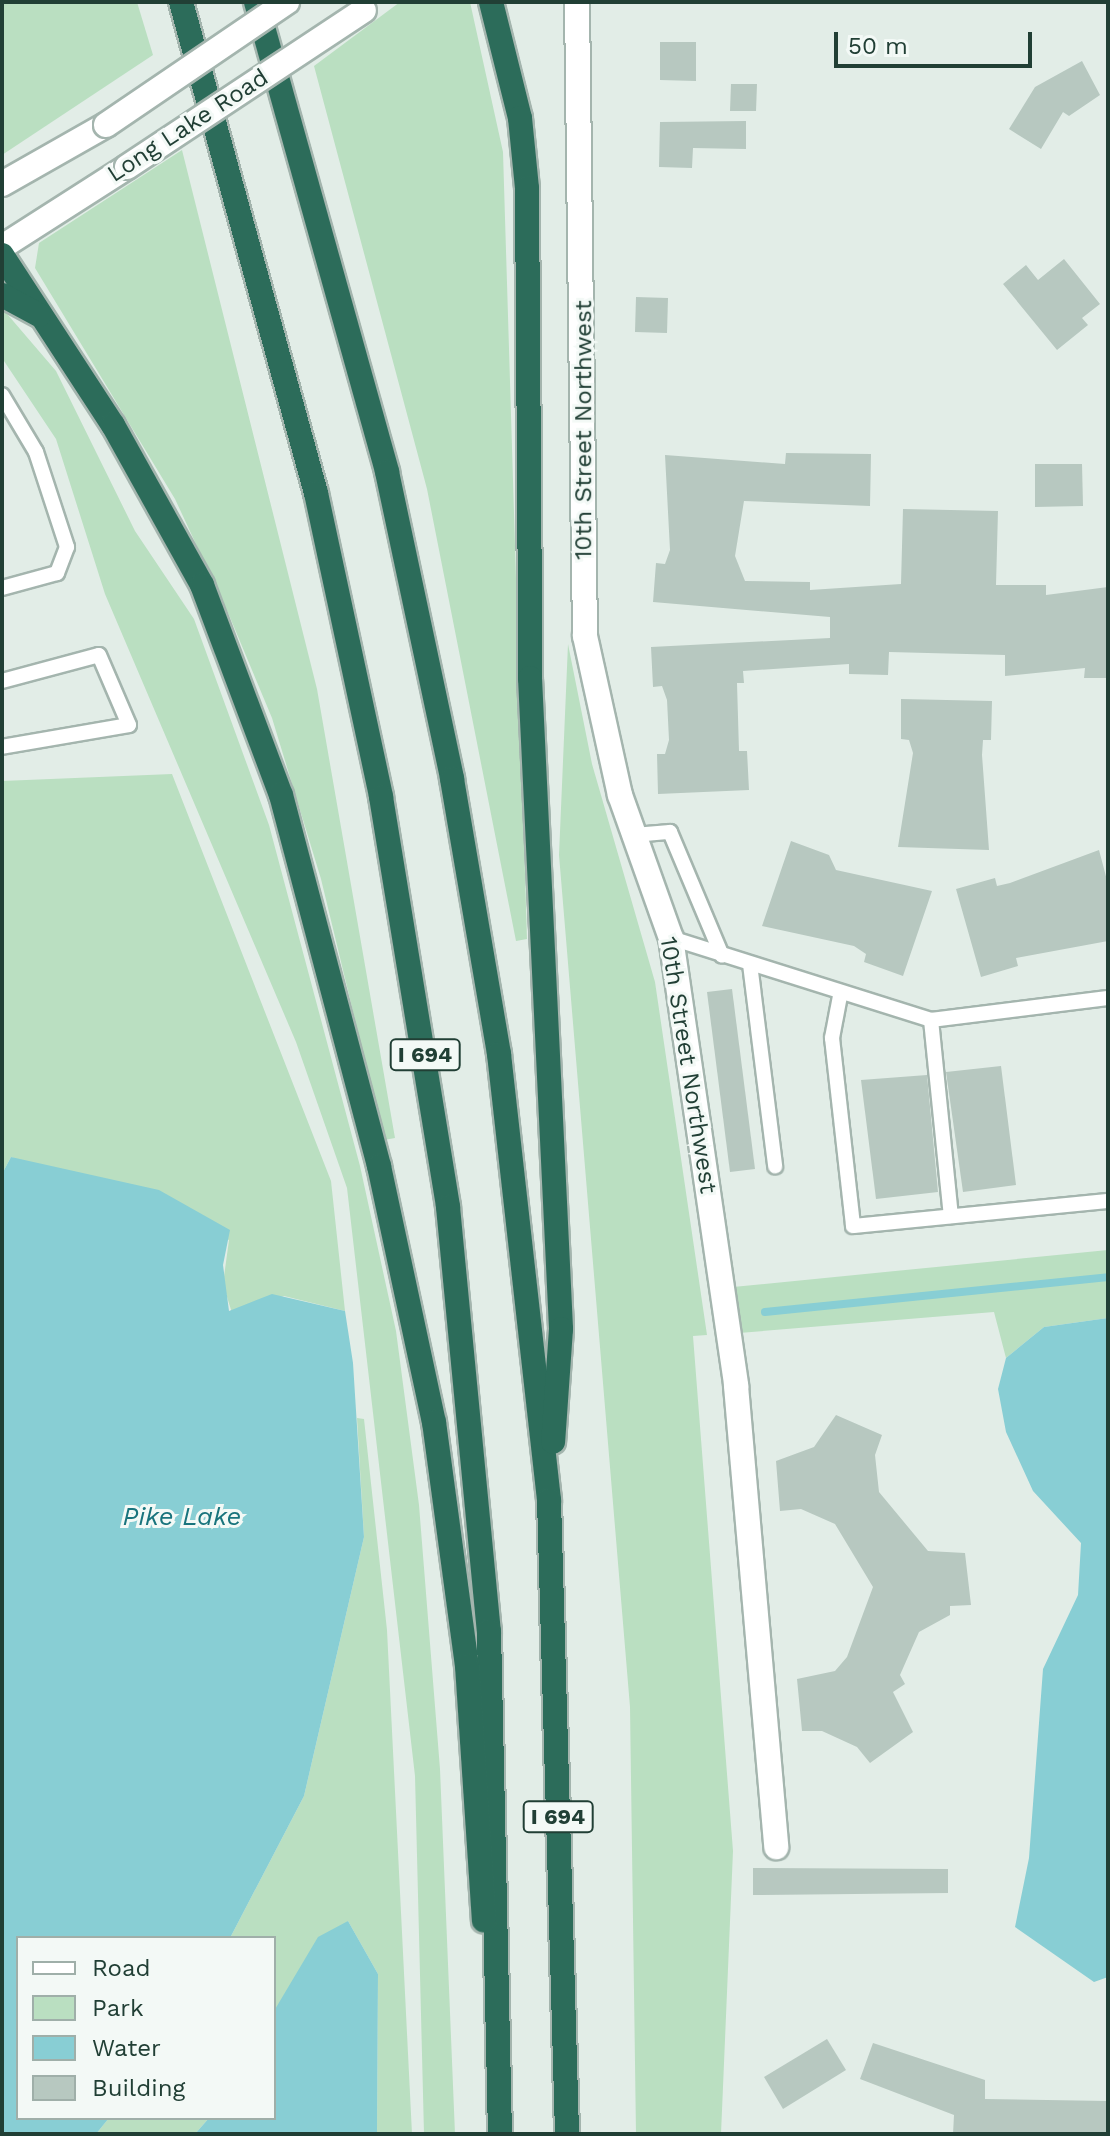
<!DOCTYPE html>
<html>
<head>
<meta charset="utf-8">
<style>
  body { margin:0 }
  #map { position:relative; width:1110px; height:2136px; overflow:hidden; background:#e2ede7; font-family:"Work Sans",sans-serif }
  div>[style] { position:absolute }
  .green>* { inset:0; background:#badfc1 }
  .water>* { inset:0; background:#88ced4 }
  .stream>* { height:8px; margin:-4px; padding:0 4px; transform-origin:4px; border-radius:4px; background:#88ced4 }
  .building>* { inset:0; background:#b7c8c0 }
  .roads { filter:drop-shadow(2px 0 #a4b5ae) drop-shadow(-2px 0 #a4b5ae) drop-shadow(0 2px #a4b5ae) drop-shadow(0 -2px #a4b5ae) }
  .service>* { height:14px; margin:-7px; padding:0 7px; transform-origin:7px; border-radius:7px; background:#fff }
  .minor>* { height:24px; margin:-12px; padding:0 12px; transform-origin:12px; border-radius:12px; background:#fff }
  .tertiary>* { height:24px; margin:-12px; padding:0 12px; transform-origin:12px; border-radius:12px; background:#fff }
  .motorway>* { height:24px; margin:-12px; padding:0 12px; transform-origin:12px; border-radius:12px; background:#2c6c5a }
  .bridges { filter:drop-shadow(2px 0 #a4b5ae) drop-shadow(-2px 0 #a4b5ae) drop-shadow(0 2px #a4b5ae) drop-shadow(0 -2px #a4b5ae) }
  .tertiary-bridge>* { height:24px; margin:-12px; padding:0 12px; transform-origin:12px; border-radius:12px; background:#fff }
  span { translate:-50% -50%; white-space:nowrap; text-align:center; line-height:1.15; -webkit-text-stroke:6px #f3f9f6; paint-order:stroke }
  .shield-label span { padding:2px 6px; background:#f3f9f6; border:2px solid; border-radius:6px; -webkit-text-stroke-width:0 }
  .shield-label { font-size:22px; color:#213f35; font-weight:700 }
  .street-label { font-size:24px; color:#213f35 }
  .water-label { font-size:26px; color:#19747d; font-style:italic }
  .frame { position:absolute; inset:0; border:4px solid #213f35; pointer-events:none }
  .legend { position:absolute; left:16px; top:1936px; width:260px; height:184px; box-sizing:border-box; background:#f3f9f6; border:2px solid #9fafa9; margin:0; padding:10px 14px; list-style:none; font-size:24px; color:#213f35 }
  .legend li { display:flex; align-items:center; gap:16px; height:40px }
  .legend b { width:40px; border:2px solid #9fafa9 }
  .scale { position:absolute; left:834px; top:32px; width:198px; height:36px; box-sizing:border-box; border:4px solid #213f35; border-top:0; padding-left:10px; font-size:24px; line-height:28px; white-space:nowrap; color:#213f35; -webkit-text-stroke:6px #f3f9f6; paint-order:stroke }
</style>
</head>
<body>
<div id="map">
  <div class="green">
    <div style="clip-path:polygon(2px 2px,137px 2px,153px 55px,2px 155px)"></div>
    <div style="clip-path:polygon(400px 2px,470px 2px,503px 152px,527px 939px,516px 941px,427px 489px,314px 66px)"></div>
    <div style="clip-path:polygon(182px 150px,317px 689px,395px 1138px,384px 1140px,321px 879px,272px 718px,229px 615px,175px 499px,35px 268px,39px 243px)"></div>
    <div style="clip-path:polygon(2px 308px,56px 371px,135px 531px,194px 619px,269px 825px,360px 1166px,396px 1331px,419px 1505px,440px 1769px,455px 2134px,424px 2134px,415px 1776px,347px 1188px,296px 1042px,105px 594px,56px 439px,2px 358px)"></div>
    <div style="clip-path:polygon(568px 644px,592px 764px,655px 982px,707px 1335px,693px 1336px,733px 1851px,721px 2134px,636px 2134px,630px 1707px,559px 855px)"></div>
    <div style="clip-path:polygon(172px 774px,331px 1181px,345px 1311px,284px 1296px,232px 1313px,223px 1284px,229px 1240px,11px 1157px,2px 1174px,2px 781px)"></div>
    <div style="clip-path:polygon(1108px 1250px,1108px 1318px,1044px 1327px,1006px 1358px,994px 1312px,739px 1333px,733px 1287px)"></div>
    <div style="clip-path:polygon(357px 1418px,364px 1419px,387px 1630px,412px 2134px,377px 2134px,378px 1974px,348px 1921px,274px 2011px,274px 1938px,230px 1938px,304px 1796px,364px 1537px)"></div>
    <div style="clip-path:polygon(109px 2118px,209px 2118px,195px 2134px,96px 2134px)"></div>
  </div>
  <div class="water">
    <div style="clip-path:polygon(11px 1157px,159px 1190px,230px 1230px,223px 1265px,229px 1311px,272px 1294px,345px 1311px,353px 1363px,364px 1537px,304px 1796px,230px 1938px,18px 1938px,18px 2118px,109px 2118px,96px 2134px,2px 2134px,2px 1174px)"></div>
    <div style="clip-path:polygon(1108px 1318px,1108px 1977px,1094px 1982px,1015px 1927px,1029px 1858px,1043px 1669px,1078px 1595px,1081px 1543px,1033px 1491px,1006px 1432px,998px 1389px,1006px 1358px,1044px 1327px)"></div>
    <div style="clip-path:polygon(348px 1921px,378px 1974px,377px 2134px,195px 2134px,209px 2118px,274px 2118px,274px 2011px,318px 1937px)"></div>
  </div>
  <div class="stream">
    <div style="left:765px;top:1312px;width:345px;rotate:-5.8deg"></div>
  </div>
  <div class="building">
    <div style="clip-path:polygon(660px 42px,696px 42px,696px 81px,660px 80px)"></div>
    <div style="clip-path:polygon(1082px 61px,1100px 95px,1069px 116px,1063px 112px,1041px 149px,1009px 129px,1035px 87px)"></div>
    <div style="clip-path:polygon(731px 84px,757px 84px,756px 111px,730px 111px)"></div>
    <div style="clip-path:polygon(746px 121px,746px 149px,693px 148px,692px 168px,659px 167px,660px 122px)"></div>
    <div style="clip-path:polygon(1064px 259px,1100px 304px,1082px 318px,1088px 325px,1057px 350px,1003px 284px,1026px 265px,1038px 280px)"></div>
    <div style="clip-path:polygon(636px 297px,668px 298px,667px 333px,635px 332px)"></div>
    <div style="clip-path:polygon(786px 453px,871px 454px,870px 506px,744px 501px,735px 556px,745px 581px,810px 582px,810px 590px,901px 584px,903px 509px,998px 511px,996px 585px,1046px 585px,1046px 595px,1108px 587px,1108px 678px,1084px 678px,1085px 668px,1005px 676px,1005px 655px,889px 652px,888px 675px,849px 674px,849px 664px,743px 671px,744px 683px,737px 683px,739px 751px,747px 751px,749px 790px,658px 794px,657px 754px,665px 754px,669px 740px,667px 700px,662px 686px,653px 687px,651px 647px,830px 638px,830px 617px,653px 602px,656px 563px,665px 564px,670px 550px,665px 455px,785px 464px)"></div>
    <div style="clip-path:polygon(1035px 464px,1082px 464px,1083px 506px,1035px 507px)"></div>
    <div style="clip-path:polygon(901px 699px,992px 701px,991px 740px,983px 740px,982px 755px,989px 850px,898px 847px,913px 753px,909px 740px,901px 739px)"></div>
    <div style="clip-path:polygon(791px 841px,829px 855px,836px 870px,932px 891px,903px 976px,864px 962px,866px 954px,854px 946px,762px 926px)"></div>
    <div style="clip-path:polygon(1099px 850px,1108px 884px,1108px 941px,1016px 958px,1018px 966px,981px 977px,956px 889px,995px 878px,997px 886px,1010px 883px)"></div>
    <div style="clip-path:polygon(732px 989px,755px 1169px,730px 1172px,707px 992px)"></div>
    <div style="clip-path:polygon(1001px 1066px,1016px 1185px,963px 1192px,946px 1072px)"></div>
    <div style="clip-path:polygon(927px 1075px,938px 1192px,876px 1199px,861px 1080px)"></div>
    <div style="clip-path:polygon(836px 1415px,882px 1435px,875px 1455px,879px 1492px,928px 1551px,965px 1553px,971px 1605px,950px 1606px,950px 1615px,919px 1632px,900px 1675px,905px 1684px,893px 1692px,913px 1732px,870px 1763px,857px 1747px,822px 1731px,802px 1731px,797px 1679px,835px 1671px,847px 1657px,873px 1587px,835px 1524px,801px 1509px,780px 1511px,776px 1461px,814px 1447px)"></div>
    <div style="clip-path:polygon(753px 1868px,948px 1869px,948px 1893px,753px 1895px)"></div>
    <div style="clip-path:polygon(827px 2039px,846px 2070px,783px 2109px,764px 2077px)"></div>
    <div style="clip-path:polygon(873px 2043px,985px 2080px,985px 2099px,1108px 2101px,1108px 2134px,953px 2134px,954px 2115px,860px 2079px)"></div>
  </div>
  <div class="roads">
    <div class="service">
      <div style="left:2px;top:395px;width:66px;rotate:59.2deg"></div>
      <div style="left:36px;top:452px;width:100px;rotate:71.9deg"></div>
      <div style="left:67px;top:547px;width:28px;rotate:111deg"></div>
      <div style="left:57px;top:573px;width:57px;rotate:164.7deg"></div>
      <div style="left:2px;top:681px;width:100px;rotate:-15deg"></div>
      <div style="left:99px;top:655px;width:76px;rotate:66.8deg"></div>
      <div style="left:129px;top:725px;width:129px;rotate:170.2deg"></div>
      <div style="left:634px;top:835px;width:36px;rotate:-5deg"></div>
      <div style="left:670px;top:832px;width:134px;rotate:67.2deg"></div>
      <div style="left:671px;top:938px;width:273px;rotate:17.5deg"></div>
      <div style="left:931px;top:1020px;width:178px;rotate:-7.1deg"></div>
      <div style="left:750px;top:964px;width:204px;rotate:82.9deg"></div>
      <div style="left:840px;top:996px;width:43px;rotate:100.8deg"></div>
      <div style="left:832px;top:1038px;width:189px;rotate:83.6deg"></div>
      <div style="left:853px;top:1226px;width:256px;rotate:-5.6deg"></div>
      <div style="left:931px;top:1020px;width:197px;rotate:84.2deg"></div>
    </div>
    <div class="minor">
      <div style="left:577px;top:2px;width:634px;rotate:89.28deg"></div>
      <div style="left:585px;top:636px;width:163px;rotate:77.6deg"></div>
      <div style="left:620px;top:795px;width:152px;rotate:70.4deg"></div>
      <div style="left:671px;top:938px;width:453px;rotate:81.7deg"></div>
      <div style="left:736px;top:1386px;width:463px;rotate:85deg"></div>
    </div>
    <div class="tertiary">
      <div style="left:2px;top:184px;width:120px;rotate:-29.6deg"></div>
      <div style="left:2px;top:247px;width:148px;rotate:-32.6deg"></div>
    </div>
    <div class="motorway">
      <div style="left:181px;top:2px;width:509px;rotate:74.63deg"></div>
      <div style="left:316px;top:493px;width:311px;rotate:77.9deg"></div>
      <div style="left:381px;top:797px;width:415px;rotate:80.7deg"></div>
      <div style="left:448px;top:1207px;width:426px;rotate:84.5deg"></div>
      <div style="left:489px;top:1631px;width:503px;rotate:88.75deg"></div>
      <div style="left:256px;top:2px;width:488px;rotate:74.4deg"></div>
      <div style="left:387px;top:472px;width:314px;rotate:78deg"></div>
      <div style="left:452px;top:779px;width:279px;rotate:80.3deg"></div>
      <div style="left:499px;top:1054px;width:449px;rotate:83.6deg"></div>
      <div style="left:549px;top:1500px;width:634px;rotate:88.37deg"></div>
      <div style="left:491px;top:2px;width:120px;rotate:76deg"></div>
      <div style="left:520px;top:118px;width:70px;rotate:84.3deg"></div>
      <div style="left:527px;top:188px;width:490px;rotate:89.6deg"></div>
      <div style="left:530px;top:678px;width:652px;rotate:87.27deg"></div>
      <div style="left:561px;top:1329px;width:113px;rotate:94deg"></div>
      <div style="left:2px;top:255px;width:203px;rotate:56.9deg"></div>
      <div style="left:113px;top:425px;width:183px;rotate:60.9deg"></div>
      <div style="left:202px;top:585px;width:224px;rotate:69.4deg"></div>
      <div style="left:281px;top:795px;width:384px;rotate:75.2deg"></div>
      <div style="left:379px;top:1166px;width:262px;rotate:77.9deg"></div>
      <div style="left:434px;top:1422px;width:246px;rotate:82.3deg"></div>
      <div style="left:467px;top:1666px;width:255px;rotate:86.2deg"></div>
      <div style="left:2px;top:295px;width:42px;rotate:28.4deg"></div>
    </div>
  </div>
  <div class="bridges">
    <div class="tertiary-bridge">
      <div style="left:106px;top:125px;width:219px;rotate:-34.2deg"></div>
      <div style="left:127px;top:167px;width:284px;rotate:-33.5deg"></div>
    </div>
  </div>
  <div class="shield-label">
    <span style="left:425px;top:1055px">I 694</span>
    <span style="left:558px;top:1817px">I 694</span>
  </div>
  <div class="street-label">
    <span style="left:188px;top:126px;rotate:-33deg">Long Lake Road</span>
    <span style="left:584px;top:430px;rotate:-90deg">10th Street Northwest</span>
    <span style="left:688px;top:1065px;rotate:81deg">10th Street Northwest</span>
  </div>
  <div class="water-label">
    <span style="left:182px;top:1517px">Pike Lake</span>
  </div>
  <div class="frame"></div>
  <ul class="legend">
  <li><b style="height:10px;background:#fff"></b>Road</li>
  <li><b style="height:22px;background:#badfc1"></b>Park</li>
  <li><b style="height:22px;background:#88ced4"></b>Water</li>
  <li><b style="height:22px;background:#b7c8c0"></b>Building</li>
  </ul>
  <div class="scale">50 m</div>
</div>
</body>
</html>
